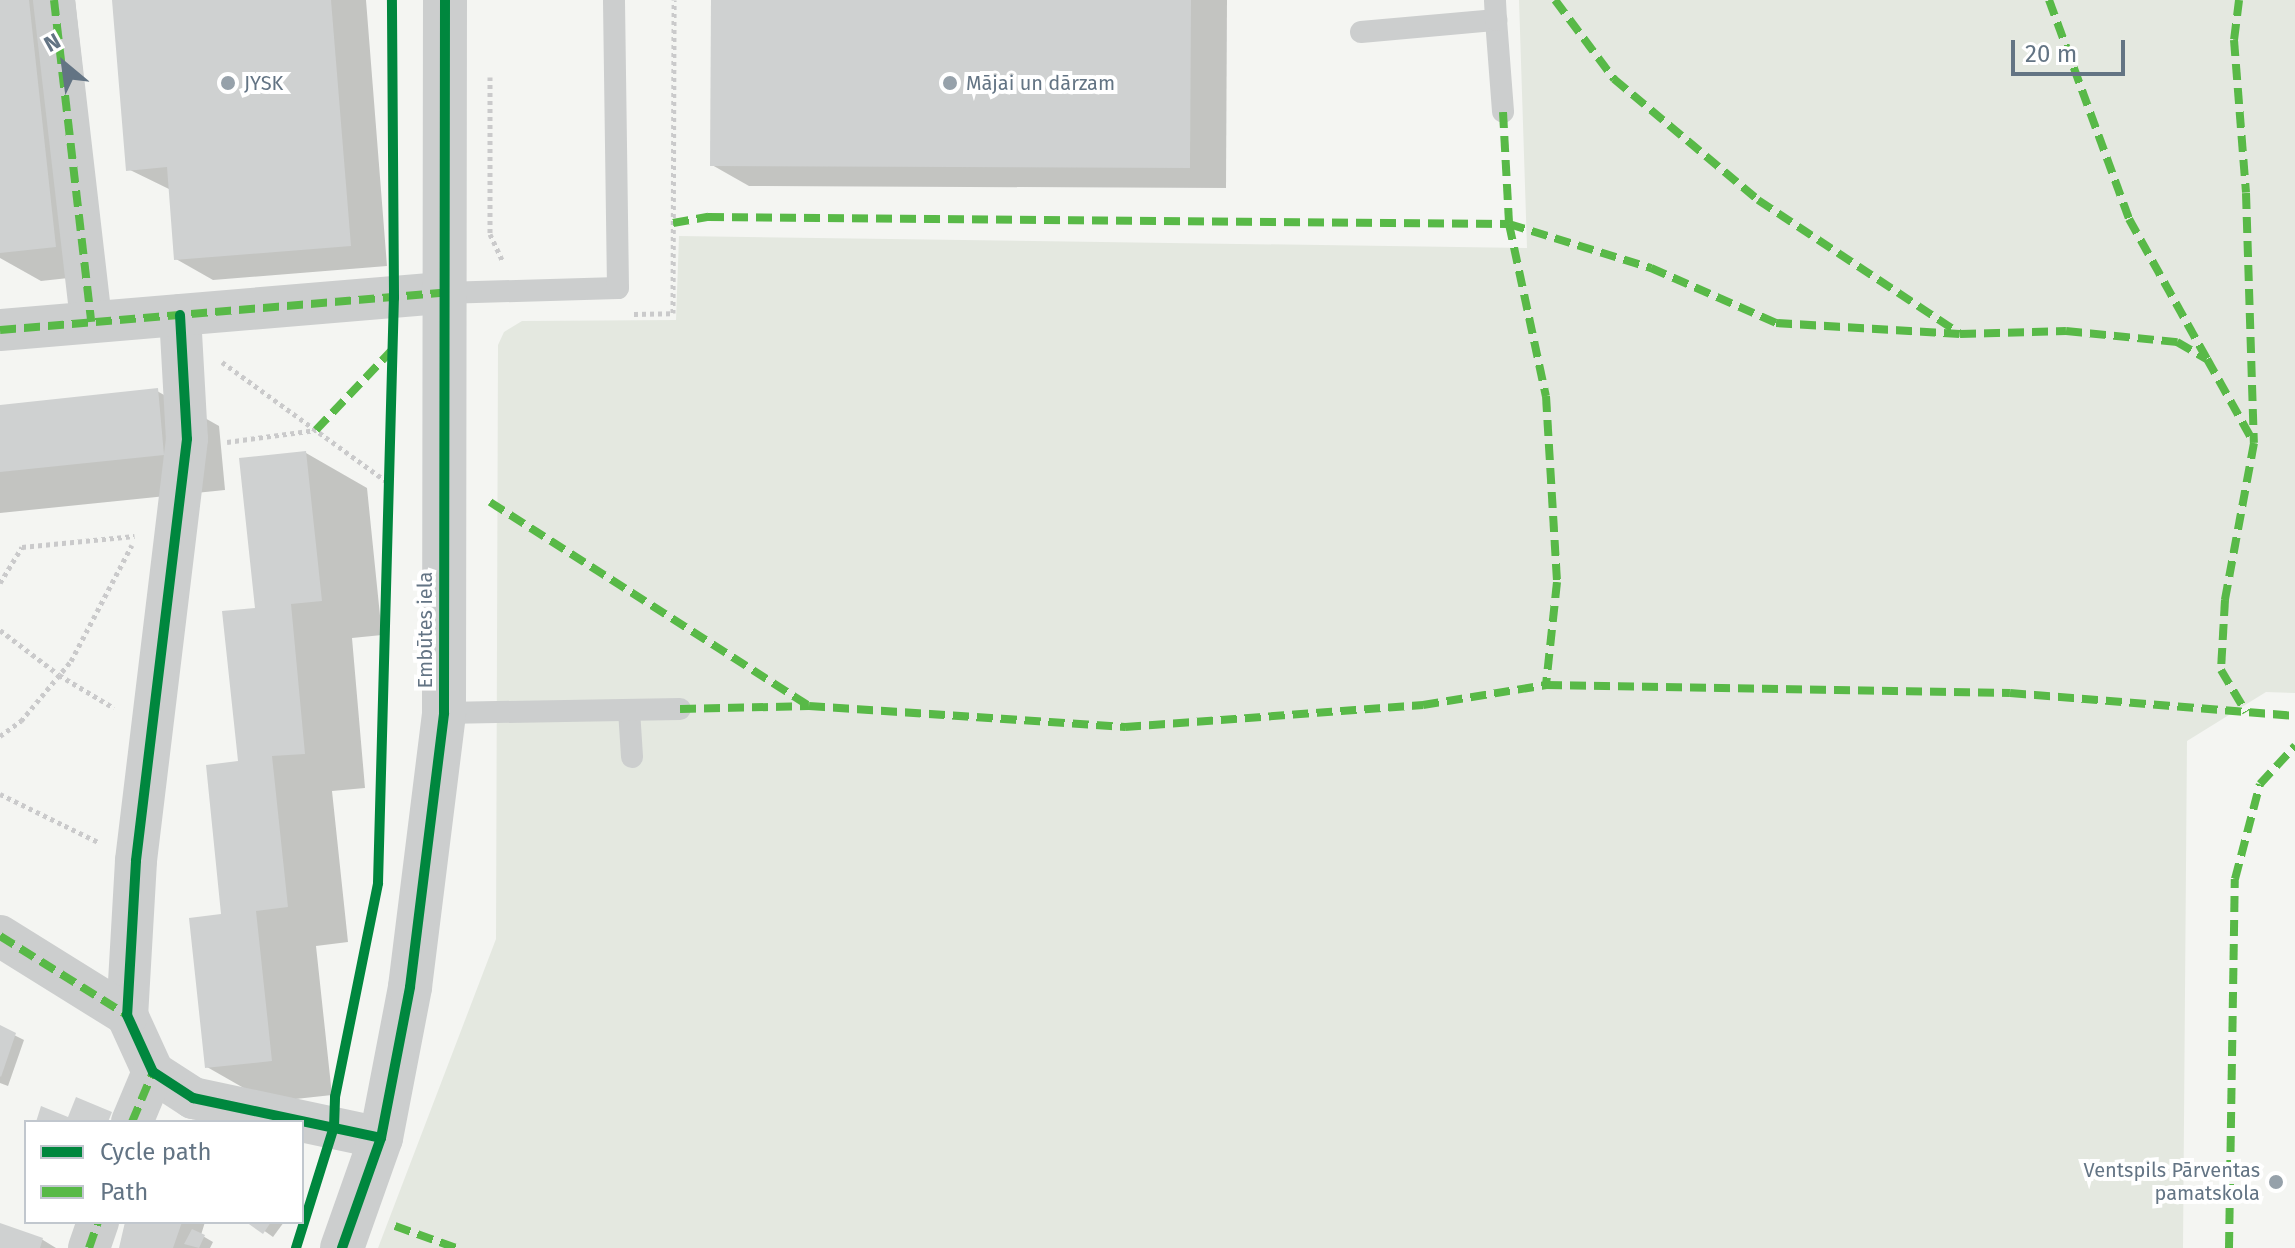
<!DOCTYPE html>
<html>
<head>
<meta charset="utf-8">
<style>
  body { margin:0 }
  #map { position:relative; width:2295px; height:1248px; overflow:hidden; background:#f4f5f2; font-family:"Fira Sans",sans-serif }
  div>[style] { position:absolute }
  .green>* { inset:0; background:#e4e8e0 }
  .shadow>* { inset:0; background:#0003 }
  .building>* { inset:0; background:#cfd1d1 }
  .path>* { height:5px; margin-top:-2.5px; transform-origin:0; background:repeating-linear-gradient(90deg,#cacacb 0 4px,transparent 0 8px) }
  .service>* { height:22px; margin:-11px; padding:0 11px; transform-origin:11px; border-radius:11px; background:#cccece }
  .minor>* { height:42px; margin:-21px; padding:0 21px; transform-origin:21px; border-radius:21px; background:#cccece }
  .tertiary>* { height:44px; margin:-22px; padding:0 22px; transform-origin:22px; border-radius:22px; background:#cccece }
  .quiet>* { height:8px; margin-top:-4px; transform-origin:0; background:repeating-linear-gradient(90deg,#58b947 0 16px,transparent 0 24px) }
  .cycleway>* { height:10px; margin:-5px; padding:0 5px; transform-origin:5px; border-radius:5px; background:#00873e }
  .dots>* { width:22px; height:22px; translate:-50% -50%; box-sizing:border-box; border:4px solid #fff; border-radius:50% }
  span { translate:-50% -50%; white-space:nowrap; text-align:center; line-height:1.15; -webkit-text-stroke:8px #fff; paint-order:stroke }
  .poi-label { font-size:20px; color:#637484 }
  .left { translate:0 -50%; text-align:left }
  .right { translate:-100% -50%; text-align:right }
  .street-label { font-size:20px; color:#637484 }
  .legend { position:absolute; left:24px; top:1120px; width:280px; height:104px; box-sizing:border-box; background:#fff; border:2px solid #c1c7ce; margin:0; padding:10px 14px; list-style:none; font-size:24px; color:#637484 }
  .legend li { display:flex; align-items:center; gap:16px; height:40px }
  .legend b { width:40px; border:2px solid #c1c7ce }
  .north { position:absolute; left:24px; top:24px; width:80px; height:80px; -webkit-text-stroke:6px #fff; paint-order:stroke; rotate:331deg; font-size:22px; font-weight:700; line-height:32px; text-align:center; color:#637484 }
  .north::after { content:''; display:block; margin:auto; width:28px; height:36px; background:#637484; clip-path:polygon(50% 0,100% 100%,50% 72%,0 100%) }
  .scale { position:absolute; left:2011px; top:40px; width:114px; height:36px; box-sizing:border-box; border:4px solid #637484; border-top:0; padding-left:10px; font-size:24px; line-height:28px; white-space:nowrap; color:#637484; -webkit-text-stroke:6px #fff; paint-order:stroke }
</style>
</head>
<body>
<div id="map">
  <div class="green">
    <div style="clip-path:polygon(1519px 0,2295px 0,2295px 693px,2266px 692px,2187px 741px,2183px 1248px,378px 1248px,496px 939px,498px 345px,504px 332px,522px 321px,676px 320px,679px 236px,1527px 248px)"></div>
  </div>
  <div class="shadow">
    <div style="clip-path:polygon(0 0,75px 0,105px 274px,41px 281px,0 258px)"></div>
    <div style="clip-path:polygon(114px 0,366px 0,387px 266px,213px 280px,176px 259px,171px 190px,128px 169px)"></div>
    <div style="clip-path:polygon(713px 0,1227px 0,1226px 188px,749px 186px,712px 165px)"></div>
    <div style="clip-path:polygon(157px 391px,219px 426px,225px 490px,0 513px,0 407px)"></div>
    <div style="clip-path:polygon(306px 453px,367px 488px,382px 635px,352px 638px,365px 788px,332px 791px,348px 942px,316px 946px,332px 1095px,268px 1102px,207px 1067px,257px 609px)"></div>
    <div style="clip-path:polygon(0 1028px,24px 1040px,8px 1086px,0 1083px)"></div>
    <div style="clip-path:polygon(127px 1222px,205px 1222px,201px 1235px,213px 1242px,210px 1248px,122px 1248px)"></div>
    <div style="clip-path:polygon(252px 1222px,284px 1222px,273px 1237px)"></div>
    <div style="clip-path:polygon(0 1225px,43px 1240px,56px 1248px,0 1248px)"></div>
  </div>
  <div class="building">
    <div style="clip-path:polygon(0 0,29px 0,56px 247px,0 253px)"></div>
    <div style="clip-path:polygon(112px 0,331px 0,351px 246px,174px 260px,167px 167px,126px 171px)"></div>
    <div style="clip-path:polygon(711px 0,1191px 0,1190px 168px,710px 166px)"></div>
    <div style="clip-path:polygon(158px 388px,164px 455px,0 472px,0 405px)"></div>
    <div style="clip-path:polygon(306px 451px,322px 601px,291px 604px,305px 754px,272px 756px,288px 907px,256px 911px,272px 1061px,205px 1068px,189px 918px,221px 914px,206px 765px,238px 761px,222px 611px,255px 608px,239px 458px)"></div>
    <div style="clip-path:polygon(0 1025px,16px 1033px,1px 1077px,0 1076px)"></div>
    <div style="clip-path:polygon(76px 1097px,112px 1112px,108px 1122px,36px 1122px,41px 1106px,68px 1117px)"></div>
    <div style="clip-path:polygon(125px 1222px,182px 1222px,173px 1248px,119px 1248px)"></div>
    <div style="clip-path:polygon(246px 1222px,271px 1222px,263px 1234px)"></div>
    <div style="clip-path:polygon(0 1223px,43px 1238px,40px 1248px,0 1248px)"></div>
    <div style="clip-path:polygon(192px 1229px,205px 1235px,199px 1248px,184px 1244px)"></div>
  </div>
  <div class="path">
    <div style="left:490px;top:77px;width:157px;rotate:90deg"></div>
    <div style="left:490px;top:234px;width:29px;rotate:65deg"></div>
    <div style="left:634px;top:314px;width:39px;rotate:-1deg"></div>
    <div style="left:673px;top:313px;width:313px;rotate:-89.8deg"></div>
    <div style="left:222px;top:362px;width:203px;rotate:36deg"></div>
    <div style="left:227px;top:442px;width:90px;rotate:-7.7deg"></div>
    <div style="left:0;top:583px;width:42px;rotate:-58.6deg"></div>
    <div style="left:22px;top:547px;width:113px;rotate:-5.6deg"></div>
    <div style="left:0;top:630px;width:74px;rotate:37.3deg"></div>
    <div style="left:59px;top:675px;width:64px;rotate:31deg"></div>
    <div style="left:0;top:736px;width:26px;rotate:-36deg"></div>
    <div style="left:21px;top:721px;width:78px;rotate:-50.2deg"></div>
    <div style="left:71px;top:661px;width:131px;rotate:-62.3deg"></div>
    <div style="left:0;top:794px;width:111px;rotate:26.1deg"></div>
  </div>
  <div class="service">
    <div style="left:1496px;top:20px;width:92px;rotate:85.6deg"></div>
    <div style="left:1361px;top:32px;width:136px;rotate:-5.1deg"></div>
    <div style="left:1496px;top:20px;width:20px;rotate:-93deg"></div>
    <div style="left:442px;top:293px;width:176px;rotate:-1.6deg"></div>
    <div style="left:618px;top:288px;width:288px;rotate:-90.8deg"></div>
    <div style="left:629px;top:710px;width:47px;rotate:86.3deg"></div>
    <div style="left:444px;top:713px;width:236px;rotate:-1deg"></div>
  </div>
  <div class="minor">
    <div style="left:54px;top:0;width:324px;rotate:83.4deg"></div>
    <div style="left:180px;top:315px;width:124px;rotate:86.8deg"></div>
    <div style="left:187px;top:439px;width:425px;rotate:96.9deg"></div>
    <div style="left:136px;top:861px;width:154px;rotate:93.3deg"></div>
    <div style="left:127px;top:1015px;width:63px;rotate:65.5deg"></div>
    <div style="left:153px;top:1072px;width:48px;rotate:33deg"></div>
    <div style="left:193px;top:1098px;width:192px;rotate:12deg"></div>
    <div style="left:0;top:330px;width:444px;rotate:-4.8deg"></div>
    <div style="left:0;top:936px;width:150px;rotate:31.9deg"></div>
    <div style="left:132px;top:1122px;width:54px;rotate:-67.2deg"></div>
    <div style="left:89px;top:1248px;width:28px;rotate:-71deg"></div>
  </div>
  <div class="tertiary">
    <div style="left:342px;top:1248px;width:117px;rotate:-70.5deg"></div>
    <div style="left:381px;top:1138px;width:154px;rotate:-79.1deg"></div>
    <div style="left:410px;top:987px;width:276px;rotate:-82.9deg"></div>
    <div style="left:444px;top:713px;width:713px;rotate:-89.92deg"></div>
  </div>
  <div class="quiet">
    <div style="left:54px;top:0;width:324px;rotate:83.4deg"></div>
    <div style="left:1555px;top:0;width:99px;rotate:53.2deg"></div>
    <div style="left:1614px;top:79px;width:188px;rotate:40deg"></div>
    <div style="left:1758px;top:200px;width:241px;rotate:33.5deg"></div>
    <div style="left:2049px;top:0;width:233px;rotate:69.9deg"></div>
    <div style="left:2129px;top:219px;width:160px;rotate:60.9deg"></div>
    <div style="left:2239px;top:0;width:40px;rotate:97.1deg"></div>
    <div style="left:2234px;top:40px;width:153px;rotate:85.5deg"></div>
    <div style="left:2246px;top:193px;width:250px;rotate:88.2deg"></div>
    <div style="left:2254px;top:443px;width:160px;rotate:100.5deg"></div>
    <div style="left:2225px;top:600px;width:70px;rotate:93.3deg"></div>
    <div style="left:2221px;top:670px;width:49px;rotate:59.2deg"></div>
    <div style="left:1503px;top:112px;width:112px;rotate:86.9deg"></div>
    <div style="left:1509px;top:224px;width:176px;rotate:77.9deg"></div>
    <div style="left:1546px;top:396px;width:186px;rotate:86.6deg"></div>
    <div style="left:1557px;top:582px;width:104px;rotate:96.1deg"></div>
    <div style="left:673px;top:223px;width:36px;rotate:-10deg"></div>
    <div style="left:708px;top:217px;width:801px;rotate:0.5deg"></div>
    <div style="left:1509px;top:224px;width:149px;rotate:17.2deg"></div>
    <div style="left:1651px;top:268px;width:137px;rotate:23.7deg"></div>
    <div style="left:1776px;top:323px;width:184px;rotate:3.4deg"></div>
    <div style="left:1960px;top:334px;width:106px;rotate:-1.6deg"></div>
    <div style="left:2066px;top:331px;width:112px;rotate:5.7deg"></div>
    <div style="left:2177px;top:342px;width:34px;rotate:30deg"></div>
    <div style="left:2207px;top:359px;width:96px;rotate:60.8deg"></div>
    <div style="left:0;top:330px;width:444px;rotate:-4.8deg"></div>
    <div style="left:316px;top:430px;width:109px;rotate:-46.5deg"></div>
    <div style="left:490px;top:502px;width:379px;rotate:32.6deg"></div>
    <div style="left:680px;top:709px;width:129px;rotate:-1.3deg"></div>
    <div style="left:809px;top:706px;width:317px;rotate:3.8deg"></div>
    <div style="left:1125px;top:727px;width:299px;rotate:-4.2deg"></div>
    <div style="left:1423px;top:705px;width:125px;rotate:-9.2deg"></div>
    <div style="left:1546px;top:685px;width:464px;rotate:1deg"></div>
    <div style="left:2010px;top:693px;width:286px;rotate:4.6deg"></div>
    <div style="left:0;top:936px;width:150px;rotate:31.9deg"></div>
    <div style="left:132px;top:1122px;width:54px;rotate:-67.2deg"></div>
    <div style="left:395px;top:1226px;width:65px;rotate:19.8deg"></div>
    <div style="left:89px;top:1248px;width:28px;rotate:-71deg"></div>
    <div style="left:2229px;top:1248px;width:369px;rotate:-89.1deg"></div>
    <div style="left:2235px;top:879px;width:98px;rotate:-75.3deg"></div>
    <div style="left:2260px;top:784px;width:52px;rotate:-47.4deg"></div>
  </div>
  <div class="cycleway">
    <div style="left:180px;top:315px;width:124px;rotate:86.8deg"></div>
    <div style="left:187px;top:439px;width:425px;rotate:96.9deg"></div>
    <div style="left:136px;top:861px;width:154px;rotate:93.3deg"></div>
    <div style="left:127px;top:1015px;width:63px;rotate:65.5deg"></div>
    <div style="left:153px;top:1072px;width:48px;rotate:33deg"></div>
    <div style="left:193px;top:1098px;width:192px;rotate:12deg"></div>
    <div style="left:296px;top:1248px;width:127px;rotate:-72.6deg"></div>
    <div style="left:334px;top:1127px;width:30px;rotate:-88deg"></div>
    <div style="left:335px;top:1097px;width:218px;rotate:-78.6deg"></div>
    <div style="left:378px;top:883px;width:586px;rotate:-88.44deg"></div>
    <div style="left:394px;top:297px;width:297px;rotate:-90.4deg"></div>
    <div style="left:342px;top:1248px;width:117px;rotate:-70.5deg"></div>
    <div style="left:381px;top:1138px;width:154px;rotate:-79.1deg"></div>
    <div style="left:410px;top:987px;width:276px;rotate:-82.9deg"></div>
    <div style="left:444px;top:713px;width:713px;rotate:-89.92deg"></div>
  </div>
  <div class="dots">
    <div style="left:228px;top:83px;background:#96a1aa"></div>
    <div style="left:950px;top:83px;background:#96a1aa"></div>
    <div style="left:2276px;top:1182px;background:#96a1aa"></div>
  </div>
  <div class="poi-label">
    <span class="left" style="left:244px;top:83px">JYSK</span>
    <span class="left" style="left:966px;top:83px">Mājai un dārzam</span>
    <span class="right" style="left:2260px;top:1182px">Ventspils Pārventas<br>pamatskola</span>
  </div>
  <div class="street-label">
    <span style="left:425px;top:630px;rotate:-90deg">Embūtes iela</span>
  </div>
  <ul class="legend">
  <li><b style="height:10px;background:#00873e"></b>Cycle path</li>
  <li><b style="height:10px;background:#58b947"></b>Path</li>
  </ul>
  <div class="north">N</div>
  <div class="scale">20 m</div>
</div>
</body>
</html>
